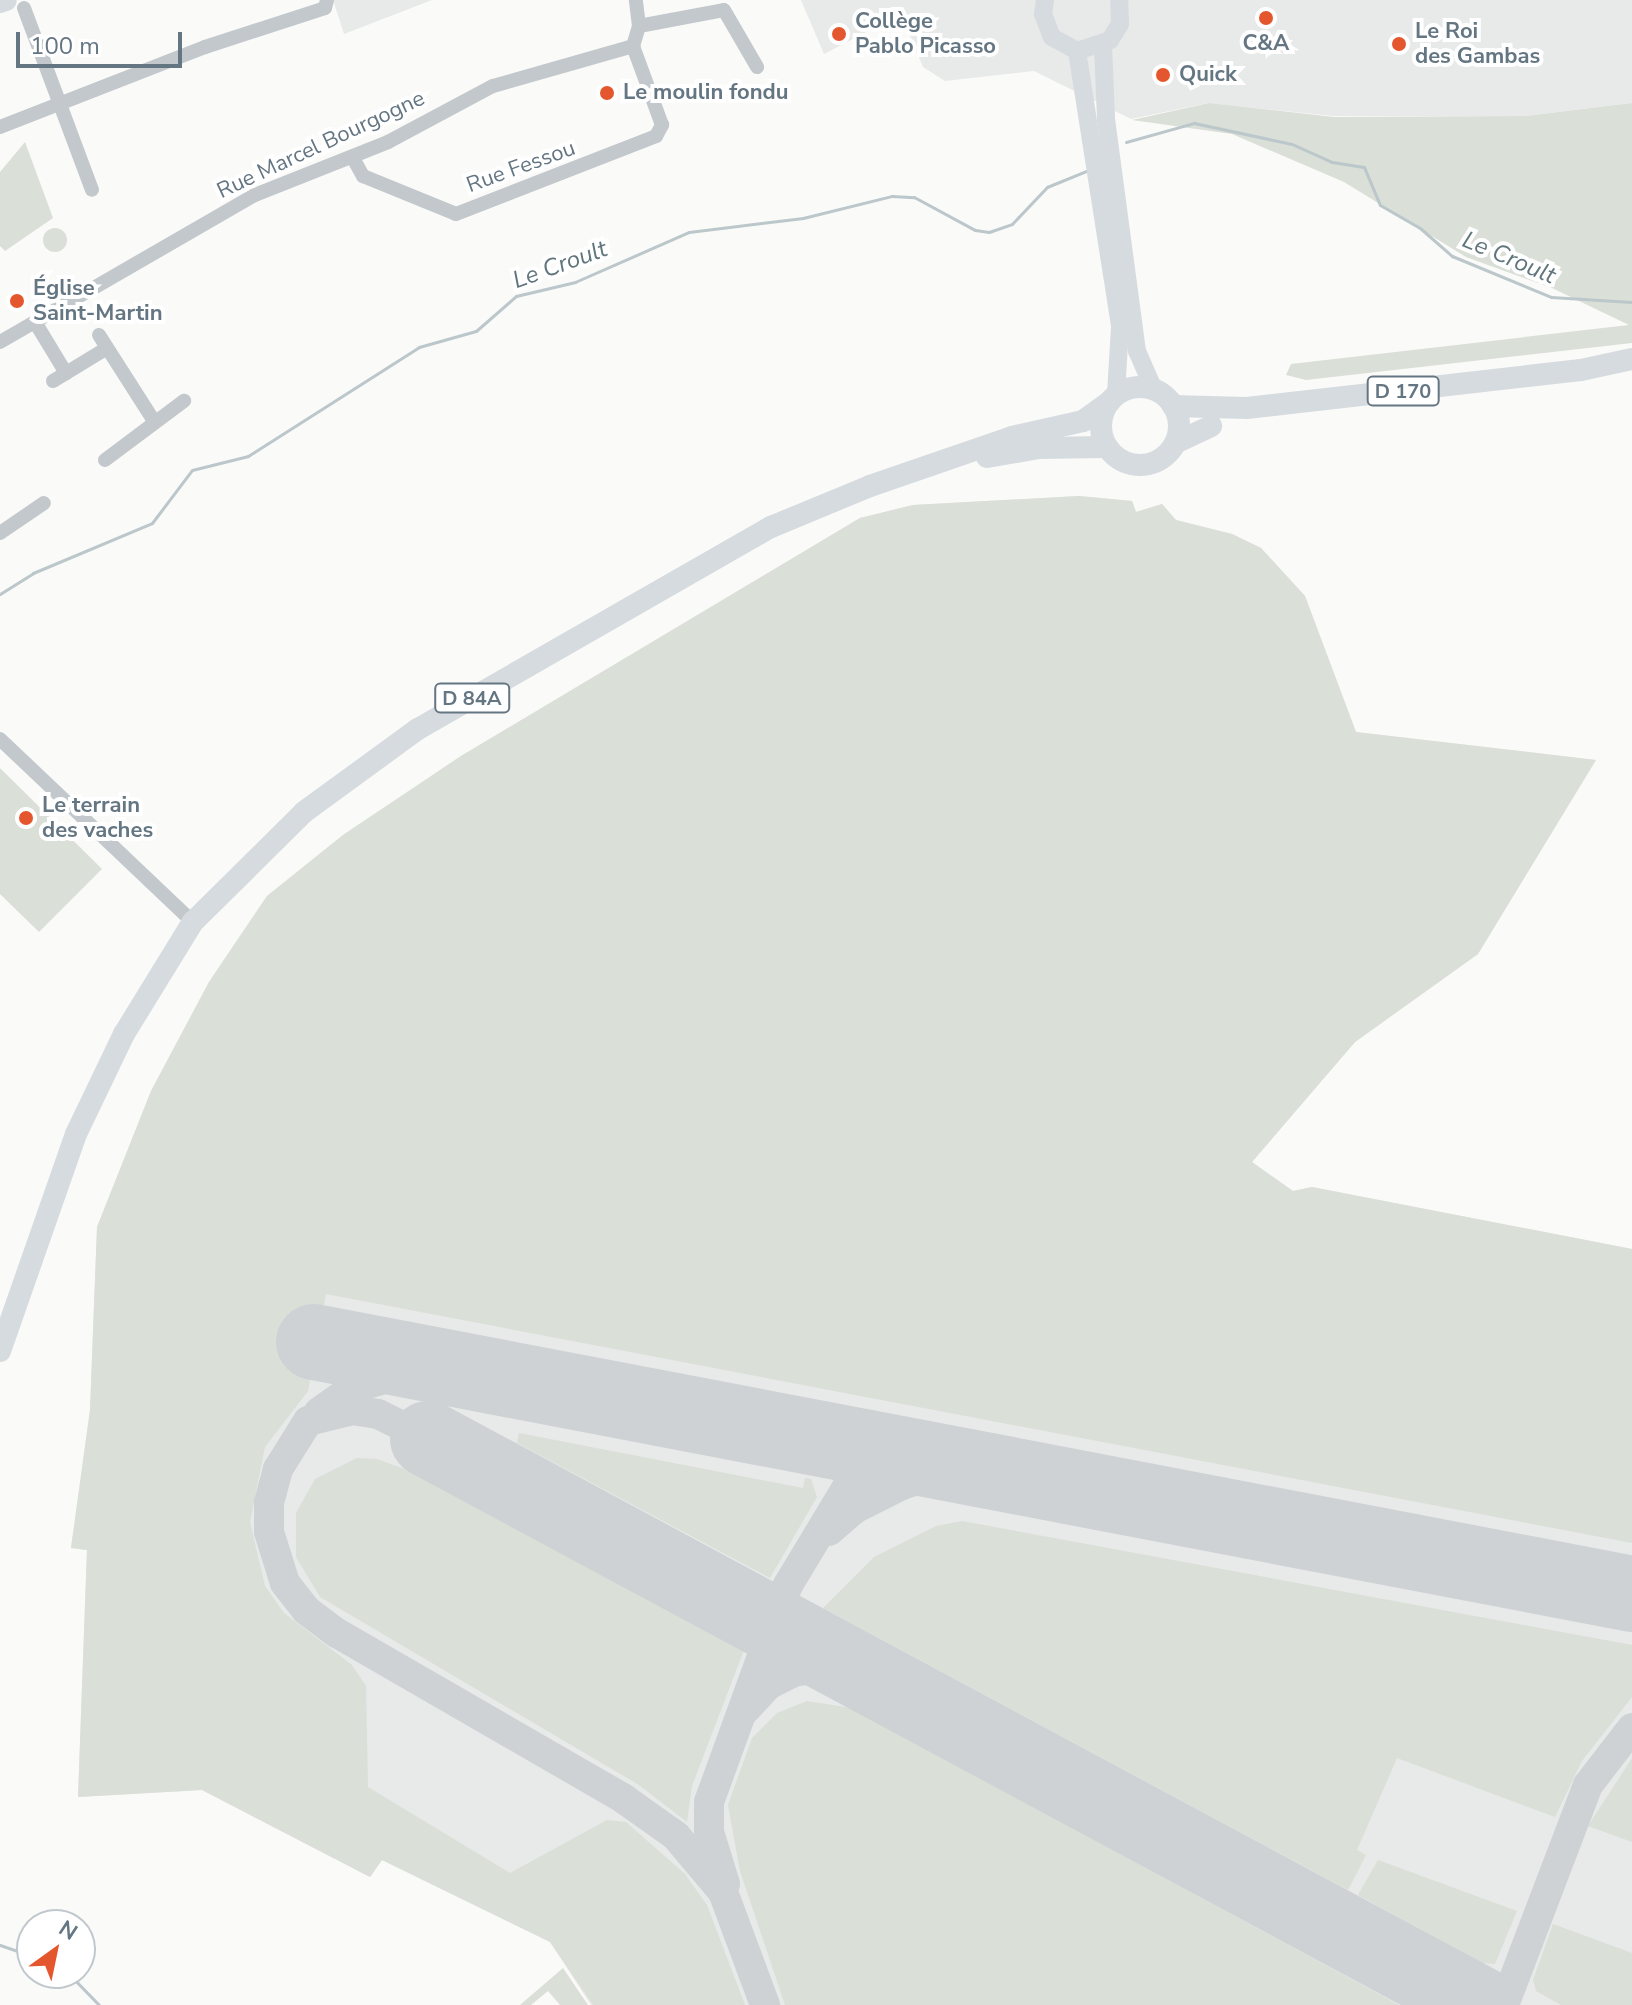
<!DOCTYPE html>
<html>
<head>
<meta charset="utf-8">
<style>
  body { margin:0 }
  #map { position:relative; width:1632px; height:2005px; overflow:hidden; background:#fafaf8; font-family:"Nunito Sans",sans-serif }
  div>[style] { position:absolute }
  .built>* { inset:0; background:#e8e9e9 }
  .green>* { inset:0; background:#dadfd7 }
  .round { border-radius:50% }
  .stream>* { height:3px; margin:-1.5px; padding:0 1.5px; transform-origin:1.5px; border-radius:1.5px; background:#bbc7cb }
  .taxiway>* { height:30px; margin:-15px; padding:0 15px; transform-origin:15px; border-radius:15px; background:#ced2d4 }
  .runway>* { height:76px; margin:-38px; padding:0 38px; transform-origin:38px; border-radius:38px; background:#ced2d4 }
  .minor>* { height:14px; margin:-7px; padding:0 7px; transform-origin:7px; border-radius:7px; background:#c3c8cc }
  .secondary>* { height:18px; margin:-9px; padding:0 9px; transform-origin:9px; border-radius:9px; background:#d6dbdf }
  .primary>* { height:22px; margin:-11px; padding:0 11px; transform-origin:11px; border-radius:11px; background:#d6dbdf }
  .primary>.ring { margin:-11px; padding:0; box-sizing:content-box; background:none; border:22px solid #d6dbdf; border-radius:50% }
  .trunk>* { height:22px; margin:-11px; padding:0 11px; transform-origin:11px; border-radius:11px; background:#d6dbdf }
  .dots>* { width:22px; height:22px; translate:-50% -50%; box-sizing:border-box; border:4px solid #fff; border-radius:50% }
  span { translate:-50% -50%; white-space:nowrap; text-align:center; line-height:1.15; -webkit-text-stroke:8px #fff; paint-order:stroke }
  .shield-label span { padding:2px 6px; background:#fff; border:2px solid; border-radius:6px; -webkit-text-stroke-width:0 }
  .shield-label { font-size:20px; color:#657683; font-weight:700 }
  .poi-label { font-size:22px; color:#657683; font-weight:700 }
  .left { translate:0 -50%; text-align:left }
  .street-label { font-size:22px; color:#657683 }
  .water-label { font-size:24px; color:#60757c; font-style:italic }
  .north { position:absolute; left:16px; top:1909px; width:80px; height:80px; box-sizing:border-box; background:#fff; border:2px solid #c1c8cd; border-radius:50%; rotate:33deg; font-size:22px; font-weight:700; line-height:32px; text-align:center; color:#657683 }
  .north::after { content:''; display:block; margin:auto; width:28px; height:36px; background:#e4572e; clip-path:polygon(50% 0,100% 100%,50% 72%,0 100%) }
  .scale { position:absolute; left:16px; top:32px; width:166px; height:36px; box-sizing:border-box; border:4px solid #657683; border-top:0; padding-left:10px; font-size:24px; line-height:28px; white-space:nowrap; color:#657683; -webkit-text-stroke:6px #fff; paint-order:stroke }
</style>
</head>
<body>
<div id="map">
  <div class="built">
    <div style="clip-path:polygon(333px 0,432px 0,344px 34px)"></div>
    <div style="clip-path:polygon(801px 0,1632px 0,1632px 103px,1524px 116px,1333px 116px,1208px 103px,1131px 119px,1034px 71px,945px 81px,923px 67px,901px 14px,824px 54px)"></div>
    <div style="clip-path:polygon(1079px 496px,1132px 501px,1136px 512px,1162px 504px,1176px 520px,1232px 534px,1261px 548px,1305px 596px,1356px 732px,1596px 760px,1478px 954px,1355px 1042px,1252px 1162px,1293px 1191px,1312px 1187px,1632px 1249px,1632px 2005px,591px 2005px,550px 1942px,382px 1860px,370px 1877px,202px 1790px,78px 1797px,87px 1550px,71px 1548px,90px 1410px,97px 1227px,151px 1091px,209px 982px,267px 896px,343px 835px,461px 756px,860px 518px,913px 505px)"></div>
  </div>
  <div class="green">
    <div style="clip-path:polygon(1209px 103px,1334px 117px,1525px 116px,1632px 103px,1632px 343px,1306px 380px,1286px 375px,1291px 364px,1629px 325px,1552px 288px,1466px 257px,1344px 182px,1232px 134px,1132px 120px)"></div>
    <div style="clip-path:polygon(25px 142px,53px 218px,5px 251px,0 246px,0 172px)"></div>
    <div class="round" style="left:43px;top:228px;width:24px;height:24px"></div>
    <div style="clip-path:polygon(1079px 496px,1132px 501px,1136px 512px,1162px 504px,1176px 520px,1232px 534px,1261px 548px,1305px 596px,1356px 732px,1596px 760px,1478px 954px,1355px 1042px,1252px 1162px,1293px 1191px,1312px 1187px,1632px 1249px,1632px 1543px,326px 1294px,308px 1391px,265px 1447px,250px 1522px,265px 1586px,284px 1613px,352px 1665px,366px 1686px,368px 1787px,510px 1873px,607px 1820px,626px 1822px,685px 1874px,707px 1905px,745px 2005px,593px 2005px,550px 1942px,382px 1860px,370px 1877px,202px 1790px,78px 1797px,87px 1550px,71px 1548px,90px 1410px,97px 1227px,151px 1091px,209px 982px,267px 896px,343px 835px,461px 756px,860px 518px,913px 505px)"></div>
    <div style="clip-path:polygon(0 768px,102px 869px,39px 932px,0 894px)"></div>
    <div style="clip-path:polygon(519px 1433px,803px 1488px,805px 1478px,811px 1479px,817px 1497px,770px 1578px,517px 1443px)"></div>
    <div style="clip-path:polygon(357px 1458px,377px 1459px,413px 1472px,744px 1650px,692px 1786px,687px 1822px,639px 1785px,320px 1597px,296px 1557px,296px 1513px,315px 1479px)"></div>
    <div style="clip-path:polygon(962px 1521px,1632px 1645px,1632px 1697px,1582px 1761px,1555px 1817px,1397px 1758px,1357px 1850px,1366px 1855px,1348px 1890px,823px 1608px,874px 1557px,936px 1526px)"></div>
    <div style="clip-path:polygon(807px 1701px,851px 1708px,1399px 2005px,785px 2005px,740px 1871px,728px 1805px,752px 1738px,777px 1713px)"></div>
    <div style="clip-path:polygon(1632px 1758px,1632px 1842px,1588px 1826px)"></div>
    <div style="clip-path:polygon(1378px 1860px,1517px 1911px,1495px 1964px,1482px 1963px,1358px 1895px)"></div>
    <div style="clip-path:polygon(1553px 1924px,1632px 1953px,1632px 2005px,1561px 2005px,1536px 1991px,1533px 1980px)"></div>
    <div style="clip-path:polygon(563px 1968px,588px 2005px,560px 2005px,548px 1991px,531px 2005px,520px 2005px)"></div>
  </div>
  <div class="stream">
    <div style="left:1126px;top:142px;width:71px;rotate:-15.6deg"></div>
    <div style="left:1194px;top:123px;width:100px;rotate:12.1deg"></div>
    <div style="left:1292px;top:144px;width:44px;rotate:24.2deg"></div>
    <div style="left:1332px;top:162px;width:32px;rotate:9deg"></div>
    <div style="left:1364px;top:167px;width:41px;rotate:67.2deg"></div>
    <div style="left:1380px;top:205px;width:46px;rotate:29.9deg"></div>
    <div style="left:1420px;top:228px;width:43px;rotate:41.2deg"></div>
    <div style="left:1452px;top:256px;width:107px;rotate:22.5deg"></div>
    <div style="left:1551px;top:297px;width:81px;rotate:3.5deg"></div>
    <div style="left:0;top:594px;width:39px;rotate:-32deg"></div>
    <div style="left:33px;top:573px;width:129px;rotate:-22.8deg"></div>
    <div style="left:152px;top:523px;width:66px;rotate:-53deg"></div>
    <div style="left:192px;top:470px;width:58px;rotate:-14deg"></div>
    <div style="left:248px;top:456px;width:203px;rotate:-32.5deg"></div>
    <div style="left:419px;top:347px;width:59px;rotate:-15.7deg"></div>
    <div style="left:476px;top:331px;width:53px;rotate:-41.2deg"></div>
    <div style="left:516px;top:296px;width:61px;rotate:-13.3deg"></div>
    <div style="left:575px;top:282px;width:124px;rotate:-23.7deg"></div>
    <div style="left:689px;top:232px;width:115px;rotate:-7deg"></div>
    <div style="left:803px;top:218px;width:92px;rotate:-13.9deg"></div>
    <div style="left:892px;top:196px;width:22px;rotate:3deg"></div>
    <div style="left:914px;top:197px;width:69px;rotate:28.4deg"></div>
    <div style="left:975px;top:230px;width:14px;rotate:8deg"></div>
    <div style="left:989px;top:232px;width:24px;rotate:-19deg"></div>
    <div style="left:1012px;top:224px;width:51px;rotate:-46.6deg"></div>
    <div style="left:1047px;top:187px;width:42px;rotate:-22.3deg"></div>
    <div style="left:0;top:1945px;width:34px;rotate:19deg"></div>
    <div style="left:68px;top:1973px;width:45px;rotate:45.9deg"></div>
  </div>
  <div class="taxiway">
    <div style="left:319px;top:1412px;width:42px;rotate:-35.2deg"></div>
    <div style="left:353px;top:1388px;width:35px;rotate:-16deg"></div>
    <div style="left:387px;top:1378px;width:84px;rotate:-4.8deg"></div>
    <div style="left:428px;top:1439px;width:56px;rotate:-153.4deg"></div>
    <div style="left:378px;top:1414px;width:25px;rotate:-171deg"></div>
    <div style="left:353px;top:1410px;width:46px;rotate:166.3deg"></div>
    <div style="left:308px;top:1421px;width:57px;rotate:122deg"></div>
    <div style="left:278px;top:1469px;width:34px;rotate:105deg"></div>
    <div style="left:269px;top:1502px;width:30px;rotate:90deg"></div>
    <div style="left:269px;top:1532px;width:53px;rotate:72.6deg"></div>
    <div style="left:285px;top:1583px;width:34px;rotate:52deg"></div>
    <div style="left:306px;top:1610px;width:39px;rotate:37deg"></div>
    <div style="left:337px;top:1633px;width:332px;rotate:30deg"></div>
    <div style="left:624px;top:1799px;width:64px;rotate:35.4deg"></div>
    <div style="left:676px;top:1836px;width:73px;rotate:50deg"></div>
    <div style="left:723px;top:1892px;width:121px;rotate:69.6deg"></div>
    <div style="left:829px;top:1531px;width:33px;rotate:-41deg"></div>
    <div style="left:854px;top:1509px;width:54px;rotate:-26.6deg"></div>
    <div style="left:902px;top:1485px;width:28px;rotate:-18deg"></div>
    <div style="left:929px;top:1476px;width:64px;rotate:-3.6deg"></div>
    <div style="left:745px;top:1710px;width:34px;rotate:-47deg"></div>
    <div style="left:768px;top:1685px;width:28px;rotate:-27deg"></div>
    <div style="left:793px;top:1672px;width:31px;rotate:-9deg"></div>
    <div style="left:824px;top:1667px;width:43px;rotate:9.5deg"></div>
    <div style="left:725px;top:1884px;width:54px;rotate:-107.1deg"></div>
    <div style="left:709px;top:1832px;width:30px;rotate:-90deg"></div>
    <div style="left:709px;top:1802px;width:231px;rotate:-70deg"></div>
    <div style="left:788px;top:1585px;width:112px;rotate:-58.9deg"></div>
    <div style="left:846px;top:1489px;width:31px;rotate:-37deg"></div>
    <div style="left:871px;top:1470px;width:58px;rotate:-10.9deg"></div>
    <div style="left:1504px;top:2005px;width:235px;rotate:-69.1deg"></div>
    <div style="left:1588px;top:1785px;width:72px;rotate:-52.3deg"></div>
  </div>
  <div class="runway">
    <div style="left:314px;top:1342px;width:1342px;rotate:10.82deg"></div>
    <div style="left:428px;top:1439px;width:1195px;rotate:28.26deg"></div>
  </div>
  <div class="minor">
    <div style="left:24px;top:8px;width:194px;rotate:69.5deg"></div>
    <div style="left:639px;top:26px;width:86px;rotate:-10.7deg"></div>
    <div style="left:724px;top:10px;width:66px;rotate:59.9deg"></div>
    <div style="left:0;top:127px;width:220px;rotate:-21.3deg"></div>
    <div style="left:205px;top:47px;width:126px;rotate:-18deg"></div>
    <div style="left:325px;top:8px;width:8px;rotate:-76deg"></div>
    <div style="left:353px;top:158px;width:21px;rotate:61deg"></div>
    <div style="left:363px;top:176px;width:100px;rotate:22.2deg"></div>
    <div style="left:456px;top:214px;width:215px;rotate:-21.3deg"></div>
    <div style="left:656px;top:136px;width:13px;rotate:-61deg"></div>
    <div style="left:662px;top:125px;width:84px;rotate:-110.2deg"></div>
    <div style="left:633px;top:46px;width:21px;rotate:-73deg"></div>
    <div style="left:639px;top:26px;width:26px;rotate:-97deg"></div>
    <div style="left:35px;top:322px;width:60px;rotate:58.7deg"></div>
    <div style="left:99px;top:335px;width:102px;rotate:57.4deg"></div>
    <div style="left:0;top:342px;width:294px;rotate:-30deg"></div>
    <div style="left:255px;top:195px;width:143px;rotate:-21.7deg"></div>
    <div style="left:388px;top:142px;width:119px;rotate:-28.1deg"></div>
    <div style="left:493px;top:86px;width:146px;rotate:-15.9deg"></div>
    <div style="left:53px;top:381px;width:63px;rotate:-31.4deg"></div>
    <div style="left:105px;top:460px;width:99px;rotate:-36.8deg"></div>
    <div style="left:0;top:533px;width:53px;rotate:-34.3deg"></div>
    <div style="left:0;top:739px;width:266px;rotate:43.5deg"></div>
  </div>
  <div class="secondary">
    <div style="left:1045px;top:0;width:14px;rotate:98deg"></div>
    <div style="left:1043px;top:14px;width:25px;rotate:69deg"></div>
    <div style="left:1052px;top:37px;width:29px;rotate:29deg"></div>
    <div style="left:1077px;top:51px;width:35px;rotate:-18deg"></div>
    <div style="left:1110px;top:40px;width:19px;rotate:-58deg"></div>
    <div style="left:1120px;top:24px;width:24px;rotate:-92deg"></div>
    <div style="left:1103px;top:46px;width:73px;rotate:87.6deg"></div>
    <div style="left:1106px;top:119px;width:234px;rotate:82.4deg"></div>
    <div style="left:1137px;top:351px;width:43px;rotate:66.4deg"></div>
    <div style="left:1077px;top:51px;width:279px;rotate:81.1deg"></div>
    <div style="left:1120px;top:327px;width:68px;rotate:93.4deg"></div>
  </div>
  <div class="primary">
    <div style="left:0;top:2px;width:6px;rotate:-18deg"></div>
    <div class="ring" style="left:1101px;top:387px;width:56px;height:56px"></div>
    <div style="left:1175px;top:443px;width:40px;rotate:-25deg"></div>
    <div style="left:987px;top:457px;width:53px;rotate:-9.8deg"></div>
    <div style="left:1039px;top:448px;width:68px;rotate:-0.8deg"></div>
    <div style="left:0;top:1351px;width:230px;rotate:-70.7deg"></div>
    <div style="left:76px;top:1134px;width:111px;rotate:-64.4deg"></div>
    <div style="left:124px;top:1034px;width:132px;rotate:-58.4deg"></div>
    <div style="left:193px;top:922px;width:156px;rotate:-44.7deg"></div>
    <div style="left:304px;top:812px;width:141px;rotate:-36.1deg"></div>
    <div style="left:418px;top:729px;width:407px;rotate:-29.8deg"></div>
    <div style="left:771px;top:527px;width:107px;rotate:-22.5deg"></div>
    <div style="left:870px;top:486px;width:150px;rotate:-19deg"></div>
    <div style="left:1012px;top:437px;width:73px;rotate:-12.7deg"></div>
    <div style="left:1083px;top:421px;width:31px;rotate:-36deg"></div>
  </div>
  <div class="trunk">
    <div style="left:1173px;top:406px;width:74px;rotate:1.5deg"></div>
    <div style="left:1247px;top:408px;width:336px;rotate:-6.5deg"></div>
    <div style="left:1581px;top:370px;width:52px;rotate:-12.2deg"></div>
  </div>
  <div class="dots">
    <div style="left:1266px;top:18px;background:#e4572e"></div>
    <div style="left:839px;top:34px;background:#e4572e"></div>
    <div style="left:1399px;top:44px;background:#e4572e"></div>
    <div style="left:1163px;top:75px;background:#e4572e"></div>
    <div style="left:607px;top:93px;background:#e4572e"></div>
    <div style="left:17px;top:301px;background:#e4572e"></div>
    <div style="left:26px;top:818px;background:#e4572e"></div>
  </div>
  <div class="shield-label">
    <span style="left:1403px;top:391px">D 170</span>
    <span style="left:472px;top:698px">D 84A</span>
  </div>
  <div class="poi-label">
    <span class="left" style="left:855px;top:34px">Collège<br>Pablo Picasso</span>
    <span class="left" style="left:1415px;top:44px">Le Roi<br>des Gambas</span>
    <span style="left:1266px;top:44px">C&amp;A</span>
    <span class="left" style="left:1179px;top:75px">Quick</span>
    <span class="left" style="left:623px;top:93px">Le moulin fondu</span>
    <span class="left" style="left:33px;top:301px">Église<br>Saint-Martin</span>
    <span class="left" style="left:42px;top:818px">Le terrain<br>des vaches</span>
  </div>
  <div class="street-label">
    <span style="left:321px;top:145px;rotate:-25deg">Rue Marcel Bourgogne</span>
    <span style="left:521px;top:167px;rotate:-20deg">Rue Fessou</span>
  </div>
  <div class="water-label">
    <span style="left:1509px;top:258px;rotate:23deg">Le Croult</span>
    <span style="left:560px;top:265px;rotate:-20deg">Le Croult</span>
  </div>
  <div class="north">N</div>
  <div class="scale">100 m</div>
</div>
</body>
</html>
